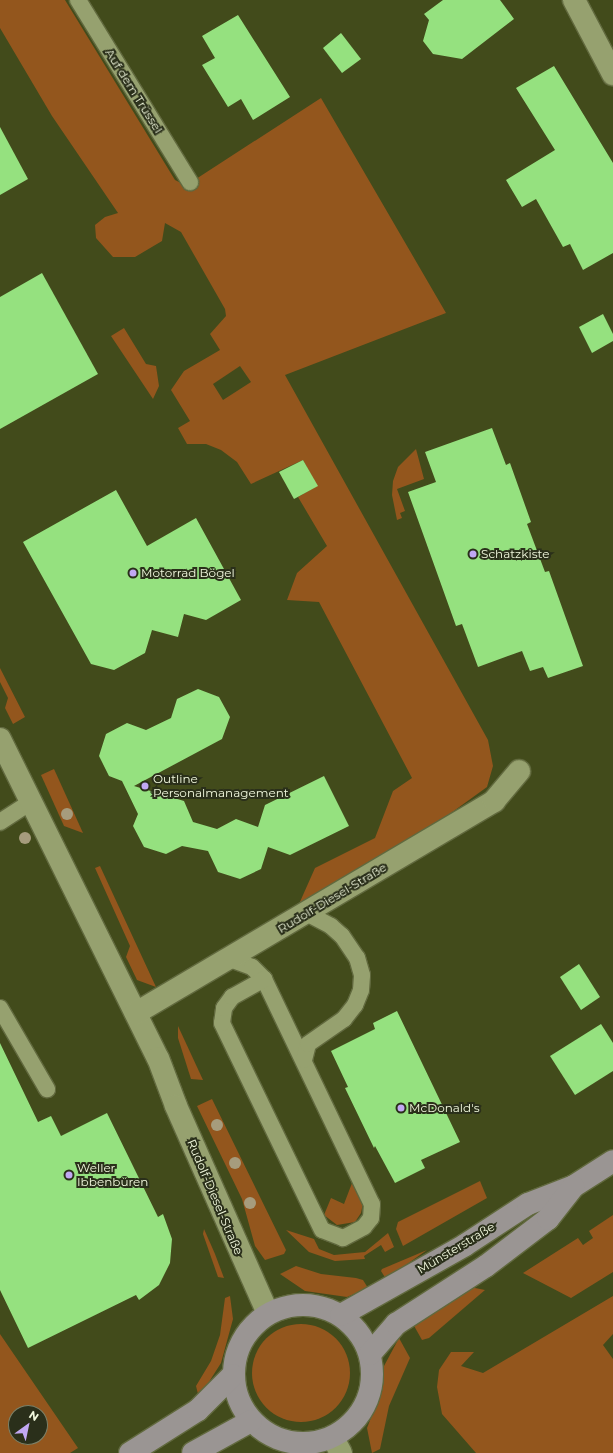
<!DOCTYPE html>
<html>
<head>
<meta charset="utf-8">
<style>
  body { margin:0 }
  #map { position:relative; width:613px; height:1453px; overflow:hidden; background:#424b1b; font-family:Montserrat,sans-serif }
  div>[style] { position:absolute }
  .green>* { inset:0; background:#93561d }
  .round { border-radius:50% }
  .building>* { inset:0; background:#95e17f }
  .roads { filter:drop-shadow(1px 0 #61693e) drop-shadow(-1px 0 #61693e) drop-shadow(0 1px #61693e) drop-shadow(0 -1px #61693e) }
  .lane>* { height:16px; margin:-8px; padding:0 8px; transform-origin:8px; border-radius:8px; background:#96a16f }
  .street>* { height:22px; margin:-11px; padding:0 11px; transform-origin:11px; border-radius:11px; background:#96a16f }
  .secondary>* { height:22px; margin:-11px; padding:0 11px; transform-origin:11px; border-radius:11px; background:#9a9593 }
  .secondary>.ring { margin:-11px; padding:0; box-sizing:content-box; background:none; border:22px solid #9a9593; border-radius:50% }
  .trees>* { width:12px; height:12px; margin:-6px; border-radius:50%; background:#a69c7d }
  .dots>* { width:11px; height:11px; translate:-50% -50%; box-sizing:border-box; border:2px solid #2a2f1a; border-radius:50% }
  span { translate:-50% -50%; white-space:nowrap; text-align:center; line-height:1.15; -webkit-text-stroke:4px #2a2f1a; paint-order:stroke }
  .street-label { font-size:12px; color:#f2f9de }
  .poi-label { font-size:12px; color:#f2f9de }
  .left { translate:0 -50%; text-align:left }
  .north { position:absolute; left:8px; top:1405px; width:40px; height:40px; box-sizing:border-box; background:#2a2f1a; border:1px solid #7a8068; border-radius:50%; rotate:33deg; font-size:11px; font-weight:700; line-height:16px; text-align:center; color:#f2f9de }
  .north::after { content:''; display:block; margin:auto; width:14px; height:18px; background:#c1a8f3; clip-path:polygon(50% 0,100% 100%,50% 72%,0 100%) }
</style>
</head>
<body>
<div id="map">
  <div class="green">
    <div style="clip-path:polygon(evenodd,0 0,65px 0,175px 180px,183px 184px,196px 179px,321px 98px,446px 313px,285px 375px,488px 740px,493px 766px,487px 787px,451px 813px,299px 904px,315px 868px,375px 838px,393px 791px,412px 778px,319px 602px,287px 600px,297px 573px,327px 546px,298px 497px,317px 486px,303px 460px,251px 484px,237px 462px,221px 450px,206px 444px,187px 444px,178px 428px,190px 421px,171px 390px,184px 371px,220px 350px,210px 334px,226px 316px,225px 309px,181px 232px,165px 223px,162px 241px,135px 257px,113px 257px,96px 238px,95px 225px,105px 217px,118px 213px,52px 116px,0 28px,0 0,240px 366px,251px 382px,223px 400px,213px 384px,240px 366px)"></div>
    <div style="clip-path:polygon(124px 328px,146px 364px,156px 366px,159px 386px,153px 399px,111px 336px)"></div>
    <div style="clip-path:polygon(416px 449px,424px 479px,397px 489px,405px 511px,400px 513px,402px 518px,397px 520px,392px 495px,393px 481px,398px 467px)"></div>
    <div style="clip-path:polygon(0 668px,25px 717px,13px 724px,5px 708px,8px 698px,0 682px)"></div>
    <div style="clip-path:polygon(54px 769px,83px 833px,64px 826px,41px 775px)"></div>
    <div style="clip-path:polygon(100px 866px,156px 987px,137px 980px,126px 957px,130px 946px,95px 868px)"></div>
    <div style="clip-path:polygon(178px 1026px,203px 1080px,191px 1079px,178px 1038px)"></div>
    <div style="clip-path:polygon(212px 1099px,286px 1250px,284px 1254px,265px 1260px,255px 1246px,242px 1199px,197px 1106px)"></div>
    <div style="clip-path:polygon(480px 1181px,487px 1198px,403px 1246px,396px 1229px,398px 1222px)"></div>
    <div style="clip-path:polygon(352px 1183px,363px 1203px,361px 1213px,355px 1222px,337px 1225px,324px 1215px,331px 1198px,344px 1204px)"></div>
    <div style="clip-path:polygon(613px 1215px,613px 1272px,571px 1298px,523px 1273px,578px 1238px,583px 1245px,593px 1238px,589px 1231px)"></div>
    <div style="clip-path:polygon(204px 1229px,215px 1254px,224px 1278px,218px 1277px,203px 1234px)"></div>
    <div style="clip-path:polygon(286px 1230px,314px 1239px,319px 1249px,334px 1255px,365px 1252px,388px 1233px,394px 1247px,385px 1252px,381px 1245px,364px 1256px,365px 1259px,335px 1261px,309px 1252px)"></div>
    <div style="clip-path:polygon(427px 1250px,386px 1279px,381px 1271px,382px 1269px)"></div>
    <div style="clip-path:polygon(296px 1266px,321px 1274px,356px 1278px,363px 1280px,368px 1288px,347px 1297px,305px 1291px,280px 1274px)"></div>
    <div style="clip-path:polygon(470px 1287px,485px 1290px,429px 1338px,422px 1340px,413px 1324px)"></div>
    <div style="clip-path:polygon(230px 1296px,233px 1319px,221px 1363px,207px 1385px,198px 1394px,196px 1386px,211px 1361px,220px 1335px,225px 1298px)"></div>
    <div style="clip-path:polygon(613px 1296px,613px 1334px,603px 1345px,613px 1359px,613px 1453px,476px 1453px,442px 1414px,437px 1387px,439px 1370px,451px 1352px,474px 1352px,461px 1366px,483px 1373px)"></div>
    <div class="round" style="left:252px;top:1324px;width:98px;height:98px"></div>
    <div style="clip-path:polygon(evenodd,0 1334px,78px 1448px,70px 1453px,0 1453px,0 1334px,16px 1413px,40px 1413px,40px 1437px,16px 1437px,16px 1413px)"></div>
    <div style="clip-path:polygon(399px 1338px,410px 1358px,389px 1406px,380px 1449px,372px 1453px,367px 1428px,381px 1392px,384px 1366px)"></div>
  </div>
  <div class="building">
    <div style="clip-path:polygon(443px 0,500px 0,514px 19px,462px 59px,433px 54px,423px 41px,429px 20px,424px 14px)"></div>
    <div style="clip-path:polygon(238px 15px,290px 97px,253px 120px,241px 99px,228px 107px,202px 65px,215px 58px,202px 36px)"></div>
    <div style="clip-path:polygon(341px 33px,361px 59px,342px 73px,323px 48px)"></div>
    <div style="clip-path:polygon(554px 66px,613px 163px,613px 253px,583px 270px,570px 244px,563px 247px,536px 199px,522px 207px,506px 180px,555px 150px,516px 88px)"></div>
    <div style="clip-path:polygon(0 127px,28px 179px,0 195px)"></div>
    <div style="clip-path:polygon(42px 273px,98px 374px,0 429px,0 297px)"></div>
    <div style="clip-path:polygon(603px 314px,613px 334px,613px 341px,592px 353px,579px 327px)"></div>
    <div style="clip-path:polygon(492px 428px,506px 465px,510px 463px,531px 522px,527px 524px,545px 572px,549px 571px,583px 666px,548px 678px,543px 667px,530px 671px,522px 651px,478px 667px,462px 624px,456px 626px,408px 492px,436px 482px,425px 452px)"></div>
    <div style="clip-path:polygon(303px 460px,318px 486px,294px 499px,279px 472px)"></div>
    <div style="clip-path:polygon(116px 490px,147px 546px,196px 518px,241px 600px,206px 620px,184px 614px,178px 637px,152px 630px,145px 653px,114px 670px,91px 664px,23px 542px)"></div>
    <div style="clip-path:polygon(198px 689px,219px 697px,230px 717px,222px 739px,134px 786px,184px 801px,193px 822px,217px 829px,236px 819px,258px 827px,265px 805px,324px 776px,349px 826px,290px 855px,268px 847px,261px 869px,240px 879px,218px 872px,208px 851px,182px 846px,166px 854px,144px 847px,133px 826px,138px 814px,122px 781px,109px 776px,99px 756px,106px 734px,127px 723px,146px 730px,171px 718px,177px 699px)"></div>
    <div style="clip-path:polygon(579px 964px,600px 997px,581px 1010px,560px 977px)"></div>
    <div style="clip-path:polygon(397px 1011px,460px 1142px,421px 1160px,425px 1168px,395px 1183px,375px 1146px,374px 1148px,345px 1088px,348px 1087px,331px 1051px,375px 1029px,373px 1023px)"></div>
    <div style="clip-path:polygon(601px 1024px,613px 1043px,613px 1071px,575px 1095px,550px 1056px)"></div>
    <div style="clip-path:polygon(0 1043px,38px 1122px,51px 1116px,61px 1136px,107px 1113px,158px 1217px,163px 1214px,172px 1239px,170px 1263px,159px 1285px,139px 1300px,136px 1295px,28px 1348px,0 1290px)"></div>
  </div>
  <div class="roads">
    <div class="lane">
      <div style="left:78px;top:0;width:214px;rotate:58.4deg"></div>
      <div style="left:0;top:822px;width:37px;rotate:-33deg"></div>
      <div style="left:230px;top:959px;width:23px;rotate:20deg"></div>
      <div style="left:252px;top:967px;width:17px;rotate:45deg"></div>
      <div style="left:264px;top:979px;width:250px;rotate:64.4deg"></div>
      <div style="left:372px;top:1204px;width:14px;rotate:94deg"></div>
      <div style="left:371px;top:1218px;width:11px;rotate:128deg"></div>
      <div style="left:364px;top:1227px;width:24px;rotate:152deg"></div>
      <div style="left:343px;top:1238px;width:22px;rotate:-159deg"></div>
      <div style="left:322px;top:1230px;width:230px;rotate:-115.8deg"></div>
      <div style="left:222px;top:1023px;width:15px;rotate:-82deg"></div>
      <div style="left:224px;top:1008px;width:14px;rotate:-54deg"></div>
      <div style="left:232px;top:997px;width:37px;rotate:-29deg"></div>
      <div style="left:0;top:1008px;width:94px;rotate:59.9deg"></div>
      <div style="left:304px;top:1060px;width:16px;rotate:-76deg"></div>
      <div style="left:308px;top:1044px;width:44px;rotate:-34.8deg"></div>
      <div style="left:344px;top:1019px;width:18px;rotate:-52deg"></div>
      <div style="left:355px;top:1005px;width:16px;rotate:-68deg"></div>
      <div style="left:361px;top:990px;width:15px;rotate:-86deg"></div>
      <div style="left:362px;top:975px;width:18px;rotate:-106deg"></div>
      <div style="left:357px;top:958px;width:27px;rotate:-124deg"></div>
      <div style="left:342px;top:936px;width:15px;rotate:-138deg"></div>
      <div style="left:331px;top:926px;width:27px;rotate:-152deg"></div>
    </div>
    <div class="street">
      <div style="left:574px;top:0;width:84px;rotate:62.2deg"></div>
      <div style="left:0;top:739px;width:356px;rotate:63.7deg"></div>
      <div style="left:158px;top:1058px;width:51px;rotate:69.4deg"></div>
      <div style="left:176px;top:1106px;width:227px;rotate:66.1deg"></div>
      <div style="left:136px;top:1013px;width:416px;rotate:-30.6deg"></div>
      <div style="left:494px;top:801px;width:39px;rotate:-50deg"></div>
      <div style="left:333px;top:1438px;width:17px;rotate:62deg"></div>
    </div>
    <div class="secondary">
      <div class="ring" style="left:234px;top:1305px;width:116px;height:116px"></div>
      <div style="left:341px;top:1315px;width:142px;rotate:-29.4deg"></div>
      <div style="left:465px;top:1245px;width:75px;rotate:-33.1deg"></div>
      <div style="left:528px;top:1204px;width:49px;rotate:-21.4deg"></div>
      <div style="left:574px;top:1186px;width:46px;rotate:-32.7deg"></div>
      <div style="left:370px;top:1354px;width:40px;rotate:-49deg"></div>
      <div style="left:396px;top:1324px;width:107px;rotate:-32.8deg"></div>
      <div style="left:486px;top:1266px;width:78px;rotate:-37.2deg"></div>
      <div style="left:548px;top:1219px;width:41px;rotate:-52deg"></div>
      <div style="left:130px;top:1453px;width:80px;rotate:-32.3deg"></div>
      <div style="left:198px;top:1410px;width:49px;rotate:-45deg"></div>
      <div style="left:193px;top:1453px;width:66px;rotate:-28.9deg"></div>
    </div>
  </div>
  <div class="trees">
    <div style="left:67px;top:814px"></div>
    <div style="left:25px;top:838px"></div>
    <div style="left:217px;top:1125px"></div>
    <div style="left:235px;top:1163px"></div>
    <div style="left:250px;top:1203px"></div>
  </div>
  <div class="dots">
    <div style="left:473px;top:554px;background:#c1a8f3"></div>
    <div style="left:133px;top:573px;background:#c1a8f3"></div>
    <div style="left:145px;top:786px;background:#c1a8f3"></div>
    <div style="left:401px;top:1108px;background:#c1a8f3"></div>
    <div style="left:69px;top:1175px;background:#c1a8f3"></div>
  </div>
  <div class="street-label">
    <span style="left:134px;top:91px;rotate:58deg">Auf dem Trüssel</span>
    <span style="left:332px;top:898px;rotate:-31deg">Rudolf-Diesel-Straße</span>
    <span style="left:215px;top:1197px;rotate:67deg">Rudolf-Diesel-Straße</span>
    <span style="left:456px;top:1248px;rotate:-31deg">Münsterstraße</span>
  </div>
  <div class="poi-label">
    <span class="left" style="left:481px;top:554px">Schatzkiste</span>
    <span class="left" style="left:141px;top:573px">Motorrad Bögel</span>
    <span class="left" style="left:153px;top:786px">Outline<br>Personalmanagement</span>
    <span class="left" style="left:409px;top:1108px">McDonald's</span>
    <span class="left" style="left:77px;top:1175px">Weller<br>Ibbenbüren</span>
  </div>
  <div class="north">N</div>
</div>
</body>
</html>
